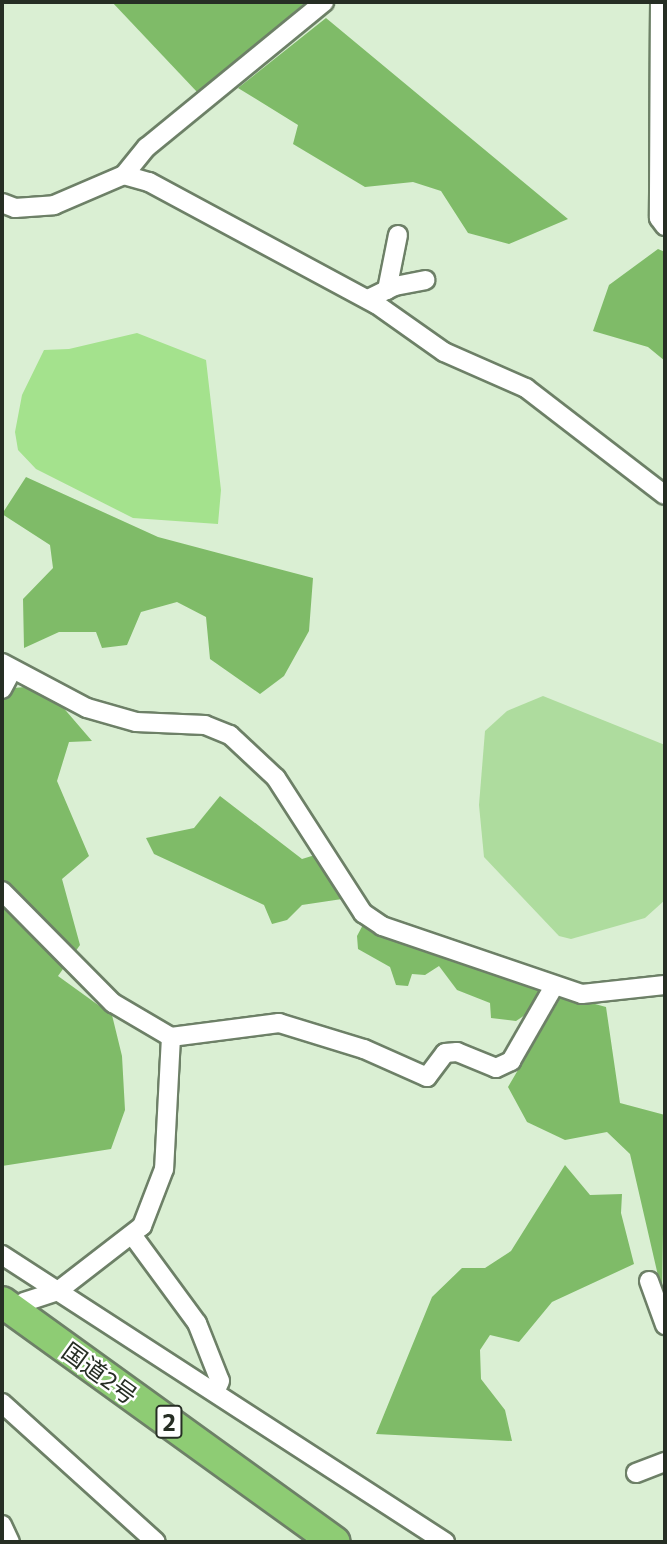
<!DOCTYPE html>
<html>
<head>
<meta charset="utf-8">
<style>
  body { margin:0 }
  #map { position:relative; width:667px; height:1544px; overflow:hidden; background:#daefd3; font-family:Commissioner,"Noto Sans JP",sans-serif }
  div>[style] { position:absolute }
  .green>* { inset:0; background:#aedc9e }
  .forest>* { inset:0; background:#7fbb68 }
  .water>* { inset:0; background:#a4e28d }
  .roads { filter:drop-shadow(2px 0 #6d8067) drop-shadow(-2px 0 #6d8067) drop-shadow(0 2px #6d8067) drop-shadow(0 -2px #6d8067) }
  .minor>* { height:18px; margin:-9px; padding:0 9px; transform-origin:9px; border-radius:9px; background:#fff }
  .trunk>* { height:30px; margin:-15px; padding:0 15px; transform-origin:15px; border-radius:15px; background:#8ecc74 }
  span { translate:-50% -50%; white-space:nowrap; text-align:center; line-height:1.15; -webkit-text-stroke:5px #fff; paint-order:stroke }
  .shield-label span { padding:2px 5px; background:#fff; border:2px solid; border-radius:5px; -webkit-text-stroke-width:0 }
  .shield-label { font-size:23px; color:#262e24; font-weight:700 }
  .street-label { font-size:24px; color:#262e24 }
  .frame { position:absolute; inset:0; border:4px solid #262e24; pointer-events:none }
</style>
</head>
<body>
<div id="map">
  <div class="green">
    <div style="clip-path:polygon(543px 696px,665px 745px,665px 900px,645px 918px,571px 939px,559px 936px,484px 857px,479px 805px,485px 731px,507px 711px)"></div>
  </div>
  <div class="forest">
    <div style="clip-path:polygon(112px 2px,306px 2px,198px 93px)"></div>
    <div style="clip-path:polygon(326px 18px,568px 219px,509px 244px,468px 233px,441px 191px,413px 182px,365px 187px,293px 144px,298px 125px,238px 88px)"></div>
    <div style="clip-path:polygon(658px 249px,665px 252px,665px 361px,648px 347px,593px 331px,609px 285px)"></div>
    <div style="clip-path:polygon(26px 477px,158px 537px,313px 578px,309px 631px,284px 676px,260px 694px,210px 659px,206px 617px,177px 602px,141px 612px,127px 645px,102px 648px,96px 632px,59px 632px,24px 648px,23px 599px,53px 568px,50px 545px,2px 514px)"></div>
    <div style="clip-path:polygon(25px 687px,61px 705px,92px 741px,69px 742px,57px 781px,89px 856px,62px 879px,80px 945px,58px 976px,112px 1015px,122px 1056px,125px 1110px,111px 1149px,2px 1166px,2px 689px)"></div>
    <div style="clip-path:polygon(220px 796px,302px 859px,315px 855px,342px 899px,302px 905px,287px 920px,272px 924px,264px 905px,154px 854px,146px 838px,194px 828px)"></div>
    <div style="clip-path:polygon(365px 921px,410px 942px,543px 991px,528px 1013px,516px 1021px,491px 1018px,490px 1003px,457px 990px,439px 966px,425px 975px,412px 974px,408px 986px,396px 985px,390px 967px,358px 949px,357px 936px)"></div>
    <div style="clip-path:polygon(562px 995px,606px 1007px,620px 1103px,665px 1115px,662px 1293px,630px 1154px,607px 1132px,565px 1140px,527px 1122px,508px 1087px)"></div>
    <div style="clip-path:polygon(565px 1165px,590px 1195px,622px 1194px,621px 1213px,634px 1264px,552px 1302px,519px 1342px,490px 1335px,480px 1350px,481px 1379px,505px 1410px,512px 1441px,376px 1434px,432px 1297px,462px 1268px,485px 1268px,511px 1251px)"></div>
  </div>
  <div class="water">
    <div style="clip-path:polygon(137px 333px,206px 360px,221px 490px,218px 524px,133px 518px,36px 469px,18px 450px,15px 432px,22px 395px,44px 350px,69px 349px)"></div>
  </div>
  <div class="roads">
    <div class="minor">
      <div style="left:660px;top:2px;width:216px;rotate:90.3deg"></div>
      <div style="left:659px;top:218px;width:10px;rotate:53deg"></div>
      <div style="left:124px;top:175px;width:26px;rotate:16deg"></div>
      <div style="left:149px;top:182px;width:258px;rotate:28.3deg"></div>
      <div style="left:376px;top:304px;width:83px;rotate:35.2deg"></div>
      <div style="left:444px;top:352px;width:90px;rotate:23.7deg"></div>
      <div style="left:526px;top:388px;width:175px;rotate:37.6deg"></div>
      <div style="left:2px;top:203px;width:14px;rotate:21deg"></div>
      <div style="left:15px;top:208px;width:39px;rotate:-4deg"></div>
      <div style="left:54px;top:205px;width:76px;rotate:-23.2deg"></div>
      <div style="left:124px;top:175px;width:36px;rotate:-51deg"></div>
      <div style="left:147px;top:147px;width:229px;rotate:-39.3deg"></div>
      <div style="left:387px;top:290px;width:56px;rotate:-78.7deg"></div>
      <div style="left:368px;top:299px;width:30px;rotate:-26deg"></div>
      <div style="left:395px;top:286px;width:31px;rotate:-11deg"></div>
      <div style="left:2px;top:663px;width:96px;rotate:27.9deg"></div>
      <div style="left:87px;top:708px;width:51px;rotate:15.9deg"></div>
      <div style="left:136px;top:722px;width:69px;rotate:2.5deg"></div>
      <div style="left:205px;top:725px;width:27px;rotate:22deg"></div>
      <div style="left:230px;top:735px;width:63px;rotate:43.1deg"></div>
      <div style="left:276px;top:778px;width:161px;rotate:57.2deg"></div>
      <div style="left:363px;top:913px;width:23px;rotate:34deg"></div>
      <div style="left:382px;top:926px;width:211px;rotate:18.8deg"></div>
      <div style="left:582px;top:994px;width:83px;rotate:-6.2deg"></div>
      <div style="left:2px;top:689px;width:21px;rotate:-62deg"></div>
      <div style="left:2px;top:891px;width:158px;rotate:45.3deg"></div>
      <div style="left:113px;top:1003px;width:67px;rotate:30.4deg"></div>
      <div style="left:171px;top:1037px;width:132px;rotate:93deg"></div>
      <div style="left:164px;top:1169px;width:61px;rotate:111.1deg"></div>
      <div style="left:142px;top:1226px;width:106px;rotate:142.3deg"></div>
      <div style="left:58px;top:1291px;width:36px;rotate:162deg"></div>
      <div style="left:171px;top:1037px;width:109px;rotate:-7.4deg"></div>
      <div style="left:279px;top:1023px;width:89px;rotate:17deg"></div>
      <div style="left:364px;top:1049px;width:69px;rotate:24deg"></div>
      <div style="left:427px;top:1077px;width:30px;rotate:-53deg"></div>
      <div style="left:445px;top:1053px;width:12px;rotate:-5deg"></div>
      <div style="left:457px;top:1052px;width:42px;rotate:22.3deg"></div>
      <div style="left:496px;top:1068px;width:17px;rotate:-25deg"></div>
      <div style="left:511px;top:1061px;width:84px;rotate:-60.1deg"></div>
      <div style="left:133px;top:1236px;width:108px;rotate:53.7deg"></div>
      <div style="left:197px;top:1323px;width:62px;rotate:68.4deg"></div>
      <div style="left:220px;top:1381px;width:10px;rotate:114deg"></div>
      <div style="left:2px;top:1255px;width:528px;rotate:32.94deg"></div>
      <div style="left:649px;top:1281px;width:47px;rotate:70deg"></div>
      <div style="left:2px;top:1403px;width:207px;rotate:42.1deg"></div>
      <div style="left:636px;top:1473px;width:31px;rotate:-21deg"></div>
      <div style="left:2px;top:1525px;width:19px;rotate:65deg"></div>
    </div>
    <div class="trunk">
      <div style="left:2px;top:1302px;width:410px;rotate:35.8deg"></div>
    </div>
  </div>
  <div class="shield-label">
    <span style="left:169px;top:1422px">2</span>
  </div>
  <div class="street-label">
    <span style="left:100px;top:1373px;rotate:36deg">国道2号</span>
  </div>
  <div class="frame"></div>
</div>
</body>
</html>
